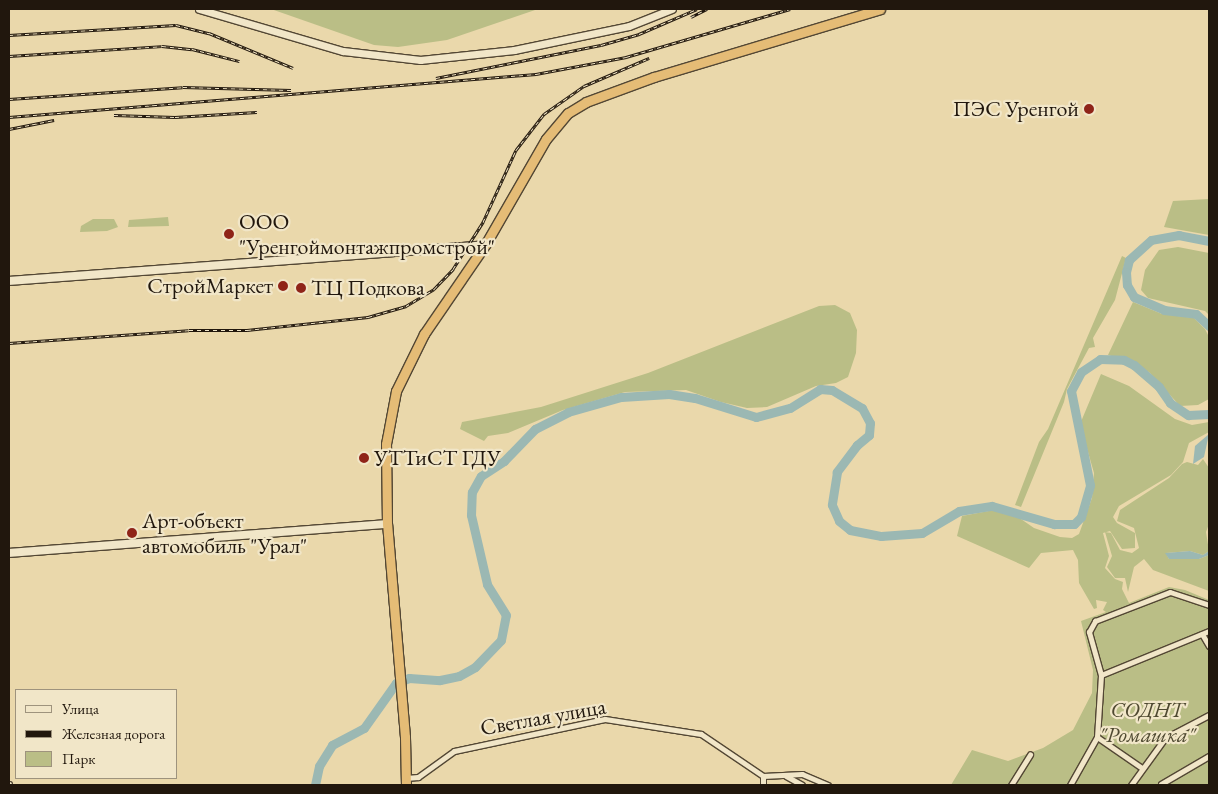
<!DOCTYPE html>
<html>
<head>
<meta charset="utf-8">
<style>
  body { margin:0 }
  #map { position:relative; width:1218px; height:794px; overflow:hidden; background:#ead8ab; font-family:"EB Garamond",serif }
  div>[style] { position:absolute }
  .green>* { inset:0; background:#babe86 }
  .water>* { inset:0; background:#9bb8b3 }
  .river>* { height:9px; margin:-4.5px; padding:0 4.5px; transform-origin:4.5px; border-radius:4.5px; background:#9bb8b3 }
  .roads { filter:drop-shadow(1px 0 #534734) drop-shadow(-1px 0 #534734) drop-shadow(0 1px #534734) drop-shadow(0 -1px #534734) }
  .minor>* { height:5px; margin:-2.5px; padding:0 2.5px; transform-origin:2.5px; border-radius:2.5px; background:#f1e6c8 }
  .tertiary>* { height:7px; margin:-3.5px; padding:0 3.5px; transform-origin:3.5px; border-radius:3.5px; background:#f1e6c8 }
  .secondary>* { height:8px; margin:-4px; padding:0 4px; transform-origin:4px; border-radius:4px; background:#f1e6c8 }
  .trunk>* { height:9px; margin:-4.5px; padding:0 4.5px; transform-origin:4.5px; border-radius:4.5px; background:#e5bc76 }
  .rail>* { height:3px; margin-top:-1.5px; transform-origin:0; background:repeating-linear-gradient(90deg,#f1e6c8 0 4px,#21170d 0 8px); box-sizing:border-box; border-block:1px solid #21170d }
  .dots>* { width:14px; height:14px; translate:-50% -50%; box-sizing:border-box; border:2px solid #f1e6c8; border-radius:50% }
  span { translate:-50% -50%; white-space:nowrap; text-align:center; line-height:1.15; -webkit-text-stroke:4.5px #f1e6c8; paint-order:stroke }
  .poi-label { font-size:22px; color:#21170d }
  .right { translate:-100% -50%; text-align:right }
  .left { translate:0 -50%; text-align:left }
  .park-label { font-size:22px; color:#4f4931; font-style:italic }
  .street-label { font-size:22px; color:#21170d }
  .frame { position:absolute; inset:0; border:10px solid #21170d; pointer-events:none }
  .legend { position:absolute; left:15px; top:689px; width:162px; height:90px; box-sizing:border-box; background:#f1e6c8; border:1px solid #9e937d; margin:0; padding:6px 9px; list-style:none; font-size:15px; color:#21170d }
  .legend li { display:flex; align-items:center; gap:10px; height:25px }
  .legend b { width:25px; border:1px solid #9e937d }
</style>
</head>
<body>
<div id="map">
  <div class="green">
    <div style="clip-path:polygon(271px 9px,538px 9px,447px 40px,398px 47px,374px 45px)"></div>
    <div style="clip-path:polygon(1209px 199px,1209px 235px,1164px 227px,1173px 201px)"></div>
    <div style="clip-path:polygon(168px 217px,169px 226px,128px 227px,129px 220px)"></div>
    <div style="clip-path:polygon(93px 219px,114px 219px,118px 227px,107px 231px,80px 232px,81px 226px)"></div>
    <div style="clip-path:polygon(1178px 247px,1209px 253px,1209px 315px,1205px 311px,1148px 298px,1141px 290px,1145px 270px,1159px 250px)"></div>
    <div style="clip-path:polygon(1122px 256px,1126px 258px,1115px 300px,1093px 338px,1095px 347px,1089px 348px,1067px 389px,1064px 402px,1021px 507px,1015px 505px,1039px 442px,1048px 429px)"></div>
    <div style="clip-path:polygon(1133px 302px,1162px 314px,1194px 318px,1205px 329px,1209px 337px,1209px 399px,1198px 405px,1180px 406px,1150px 373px,1136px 363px,1108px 355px)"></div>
    <div style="clip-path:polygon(835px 305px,850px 313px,857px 330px,856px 353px,848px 377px,836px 383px,816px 386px,767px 407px,747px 408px,721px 402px,686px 390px,625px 392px,563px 410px,508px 433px,488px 436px,484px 441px,460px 429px,462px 422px,541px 407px,648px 373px,819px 306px)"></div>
    <div style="clip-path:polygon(1101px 374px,1129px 386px,1175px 419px,1192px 425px,1209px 422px,1209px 432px,1189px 443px,1183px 462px,1171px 475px,1119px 506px,1113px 517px,1117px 523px,1135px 533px,1135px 548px,1122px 549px,1110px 531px,1103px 533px,1109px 556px,1105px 568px,1115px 579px,1123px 582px,1122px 589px,1129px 603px,1169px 587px,1185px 590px,1209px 600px,1209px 785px,951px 785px,972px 750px,1008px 761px,1043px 748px,1073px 730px,1092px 693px,1093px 670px,1081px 621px,1106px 612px,1103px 610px,1107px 602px,1096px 600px,1097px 608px,1094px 609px,1079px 583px,1078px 560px,1073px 550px,1041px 553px,1029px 568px,957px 536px,962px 516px,994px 510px,1018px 517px,1034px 528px,1060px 537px,1072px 538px,1079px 534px,1092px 498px,1094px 473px,1080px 424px)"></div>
    <div style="clip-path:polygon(1203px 459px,1209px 468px,1209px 524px,1206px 532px,1209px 551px,1203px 555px,1190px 551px,1166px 553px,1169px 559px,1199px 559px,1209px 555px,1209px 591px,1153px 570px,1144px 559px,1134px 567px,1128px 592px,1125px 578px,1115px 578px,1107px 567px,1112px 556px,1105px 532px,1111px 533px,1120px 550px,1132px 553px,1139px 548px,1134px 528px,1117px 521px,1120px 510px,1169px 478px,1182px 464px,1187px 462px,1198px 465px)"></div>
  </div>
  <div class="water">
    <div style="clip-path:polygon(1209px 434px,1204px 457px,1193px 464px,1195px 446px)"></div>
    <div style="clip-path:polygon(1190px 551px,1203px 555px,1209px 551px,1209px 555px,1199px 559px,1169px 559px,1165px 553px)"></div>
  </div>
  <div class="river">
    <div style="left:1209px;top:241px;width:31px;rotate:-169deg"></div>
    <div style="left:1179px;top:235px;width:28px;rotate:170deg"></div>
    <div style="left:1151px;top:240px;width:30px;rotate:138deg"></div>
    <div style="left:1129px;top:260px;width:12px;rotate:104deg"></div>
    <div style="left:1126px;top:272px;width:13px;rotate:86deg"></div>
    <div style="left:1127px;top:285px;width:14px;rotate:60deg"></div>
    <div style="left:1134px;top:297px;width:33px;rotate:23deg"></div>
    <div style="left:1164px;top:310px;width:32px;rotate:7deg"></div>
    <div style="left:1196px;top:314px;width:18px;rotate:43deg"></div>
    <div style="left:315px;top:785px;width:19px;rotate:-78deg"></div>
    <div style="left:319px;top:766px;width:25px;rotate:-58deg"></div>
    <div style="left:332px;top:745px;width:36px;rotate:-28deg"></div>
    <div style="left:364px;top:728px;width:55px;rotate:-54.6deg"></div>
    <div style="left:396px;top:683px;width:14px;rotate:-21deg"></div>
    <div style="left:409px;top:678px;width:31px;rotate:4deg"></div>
    <div style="left:440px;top:680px;width:19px;rotate:-12deg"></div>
    <div style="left:459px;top:676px;width:18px;rotate:-29deg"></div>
    <div style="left:475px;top:667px;width:37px;rotate:-46deg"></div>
    <div style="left:501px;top:640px;width:25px;rotate:-79deg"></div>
    <div style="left:506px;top:615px;width:36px;rotate:-122deg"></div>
    <div style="left:487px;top:584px;width:71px;rotate:-103.1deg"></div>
    <div style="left:471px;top:515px;width:23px;rotate:-88deg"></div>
    <div style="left:472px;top:492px;width:18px;rotate:-61deg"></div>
    <div style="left:481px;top:476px;width:27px;rotate:-33deg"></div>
    <div style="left:504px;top:461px;width:45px;rotate:-45.9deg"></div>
    <div style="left:535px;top:429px;width:37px;rotate:-27deg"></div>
    <div style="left:568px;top:412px;width:55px;rotate:-15.8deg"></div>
    <div style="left:621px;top:397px;width:48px;rotate:-3.6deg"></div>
    <div style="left:669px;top:394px;width:26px;rotate:9deg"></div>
    <div style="left:695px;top:398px;width:64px;rotate:17.3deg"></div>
    <div style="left:756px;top:417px;width:35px;rotate:-15deg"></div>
    <div style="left:790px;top:408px;width:36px;rotate:-32deg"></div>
    <div style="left:820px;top:389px;width:12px;rotate:5deg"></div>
    <div style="left:832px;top:390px;width:35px;rotate:31deg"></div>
    <div style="left:862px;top:408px;width:17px;rotate:62deg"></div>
    <div style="left:870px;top:423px;width:12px;rotate:95deg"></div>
    <div style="left:869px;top:435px;width:16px;rotate:140deg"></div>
    <div style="left:857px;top:445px;width:34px;rotate:127deg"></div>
    <div style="left:837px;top:472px;width:33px;rotate:99deg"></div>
    <div style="left:832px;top:505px;width:17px;rotate:66deg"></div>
    <div style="left:839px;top:521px;width:14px;rotate:39deg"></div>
    <div style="left:850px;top:530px;width:32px;rotate:11deg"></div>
    <div style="left:881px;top:536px;width:41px;rotate:-4.2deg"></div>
    <div style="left:922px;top:533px;width:43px;rotate:-30.7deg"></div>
    <div style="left:959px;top:511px;width:33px;rotate:-9deg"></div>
    <div style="left:992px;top:506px;width:65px;rotate:16.2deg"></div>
    <div style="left:1054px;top:524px;width:20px"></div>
    <div style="left:1074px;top:524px;width:10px;rotate:-45deg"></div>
    <div style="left:1081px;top:517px;width:33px;rotate:-74deg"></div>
    <div style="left:1090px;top:485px;width:96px;rotate:-101.4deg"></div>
    <div style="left:1071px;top:391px;width:21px;rotate:-62deg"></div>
    <div style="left:1081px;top:372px;width:23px;rotate:-34deg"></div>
    <div style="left:1100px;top:359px;width:24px;rotate:2deg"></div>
    <div style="left:1124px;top:360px;width:11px;rotate:27deg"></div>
    <div style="left:1134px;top:365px;width:33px;rotate:41deg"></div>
    <div style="left:1159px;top:387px;width:19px;rotate:55deg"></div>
    <div style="left:1170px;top:403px;width:22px;rotate:34deg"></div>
    <div style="left:1188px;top:415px;width:21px;rotate:-3deg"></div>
  </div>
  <div class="roads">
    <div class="minor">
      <div style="left:1202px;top:634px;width:14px;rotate:60deg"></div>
      <div style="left:1101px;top:675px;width:45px;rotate:-105.6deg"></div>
      <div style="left:1089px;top:632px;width:13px;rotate:-61deg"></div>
      <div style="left:1095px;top:621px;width:80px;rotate:-21.1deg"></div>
      <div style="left:1170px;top:592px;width:41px;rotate:18.4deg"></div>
      <div style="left:1097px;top:737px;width:55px;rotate:34.6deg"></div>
      <div style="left:786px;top:776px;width:18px;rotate:29deg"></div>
      <div style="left:406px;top:778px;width:12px;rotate:-5deg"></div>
      <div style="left:418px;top:777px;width:44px;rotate:-35.8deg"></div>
      <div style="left:454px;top:751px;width:154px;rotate:-12deg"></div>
      <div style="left:605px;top:719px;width:97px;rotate:8.9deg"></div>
      <div style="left:701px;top:734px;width:75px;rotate:34.1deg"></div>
      <div style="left:763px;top:776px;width:39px;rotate:-3deg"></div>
      <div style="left:802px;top:774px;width:28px;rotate:23deg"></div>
      <div style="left:9px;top:784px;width:1px;rotate:90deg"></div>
      <div style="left:1161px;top:784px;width:56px;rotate:-30.3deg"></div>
      <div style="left:763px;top:785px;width:9px;rotate:-90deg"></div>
      <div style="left:1011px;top:785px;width:36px;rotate:-58deg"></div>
      <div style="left:1070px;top:785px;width:55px;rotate:-60.6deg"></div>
      <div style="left:1097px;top:737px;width:62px;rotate:-86.3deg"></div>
      <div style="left:1101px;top:675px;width:117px;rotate:-22.2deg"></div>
      <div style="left:1131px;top:785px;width:58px;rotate:-54.1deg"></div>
      <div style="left:1165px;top:738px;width:50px;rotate:-27.6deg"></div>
    </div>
    <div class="tertiary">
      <div style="left:199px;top:9px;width:150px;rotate:16.3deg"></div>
      <div style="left:343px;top:51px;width:78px;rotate:6.7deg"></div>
      <div style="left:420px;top:60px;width:95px;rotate:-6.1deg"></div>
      <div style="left:514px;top:50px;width:117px;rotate:-11.8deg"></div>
      <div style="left:629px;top:26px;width:46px;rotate:-21.6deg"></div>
    </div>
    <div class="secondary">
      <div style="left:9px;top:281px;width:477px;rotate:-4.3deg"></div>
      <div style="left:9px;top:553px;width:379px;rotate:-4.4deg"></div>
    </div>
    <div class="trunk">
      <div style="left:406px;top:785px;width:48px;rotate:-91.2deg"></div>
      <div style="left:405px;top:737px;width:214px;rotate:-94.8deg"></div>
      <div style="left:387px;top:524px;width:80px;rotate:-90.7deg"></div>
      <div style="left:386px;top:444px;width:54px;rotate:-79.3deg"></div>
      <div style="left:396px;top:391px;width:64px;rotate:-63.8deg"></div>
      <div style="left:424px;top:334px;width:108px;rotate:-55.6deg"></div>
      <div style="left:485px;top:245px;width:122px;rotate:-60.1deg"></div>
      <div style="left:546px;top:139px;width:34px;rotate:-50deg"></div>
      <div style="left:568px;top:113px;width:21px;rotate:-31deg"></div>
      <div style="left:586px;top:102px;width:72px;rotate:-20.2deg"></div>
      <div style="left:654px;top:77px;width:236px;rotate:-16.7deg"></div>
    </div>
  </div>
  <div class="rail">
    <div style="left:691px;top:17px;width:18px;rotate:-27deg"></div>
    <div style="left:9px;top:35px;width:167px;rotate:-3.4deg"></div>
    <div style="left:176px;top:25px;width:34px;rotate:14deg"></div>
    <div style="left:209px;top:33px;width:91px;rotate:22.6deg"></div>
    <div style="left:9px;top:56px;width:153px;rotate:-3.7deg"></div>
    <div style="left:162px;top:46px;width:30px;rotate:6deg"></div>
    <div style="left:192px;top:49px;width:49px;rotate:14.3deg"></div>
    <div style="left:436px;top:78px;width:168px;rotate:-11.3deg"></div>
    <div style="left:601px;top:45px;width:40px;rotate:-16deg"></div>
    <div style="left:639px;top:34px;width:63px;rotate:-23.3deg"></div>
    <div style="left:9px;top:99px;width:174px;rotate:-3.9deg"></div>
    <div style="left:183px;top:87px;width:108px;rotate:1.6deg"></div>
    <div style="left:114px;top:115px;width:61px;rotate:1.9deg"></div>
    <div style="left:175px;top:117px;width:82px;rotate:-3.5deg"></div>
    <div style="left:9px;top:117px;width:529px;rotate:-4.66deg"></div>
    <div style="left:536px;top:74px;width:92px;rotate:-10.7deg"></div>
    <div style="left:626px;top:57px;width:171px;rotate:-16.3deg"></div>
    <div style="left:9px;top:129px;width:46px;rotate:-11.3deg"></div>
    <div style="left:9px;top:343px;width:180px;rotate:-4.1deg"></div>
    <div style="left:189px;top:330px;width:58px"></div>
    <div style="left:247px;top:330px;width:122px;rotate:-6.1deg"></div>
    <div style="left:368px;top:317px;width:40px;rotate:-16deg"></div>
    <div style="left:406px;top:306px;width:33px;rotate:-31deg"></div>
    <div style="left:434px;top:289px;width:28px;rotate:-46deg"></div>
    <div style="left:453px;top:269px;width:56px;rotate:-57.4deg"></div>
    <div style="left:483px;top:222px;width:79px;rotate:-65.4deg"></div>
    <div style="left:516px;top:150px;width:46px;rotate:-52.1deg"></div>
    <div style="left:544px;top:114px;width:49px;rotate:-35deg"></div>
    <div style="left:584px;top:86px;width:71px;rotate:-23.3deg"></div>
  </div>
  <div class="dots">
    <div style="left:1089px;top:109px;background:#8f2418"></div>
    <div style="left:229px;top:234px;background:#8f2418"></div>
    <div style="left:283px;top:286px;background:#8f2418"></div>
    <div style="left:301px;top:288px;background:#8f2418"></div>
    <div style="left:364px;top:458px;background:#8f2418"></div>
    <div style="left:132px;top:533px;background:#8f2418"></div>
  </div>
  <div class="poi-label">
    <span class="right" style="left:1079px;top:109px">ПЭС Уренгой</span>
    <span class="left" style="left:239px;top:234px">ООО<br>"Уренгоймонтажпромстрой"</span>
    <span class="right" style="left:273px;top:286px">СтройМаркет</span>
    <span class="left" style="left:311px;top:288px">ТЦ Подкова</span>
    <span class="left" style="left:374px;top:458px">УТТиСТ ГДУ</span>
    <span class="left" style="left:142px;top:533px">Арт-объект<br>автомобиль "Урал"</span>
  </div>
  <div class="park-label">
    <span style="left:1147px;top:722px">СОДНТ<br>"Ромашка"</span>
  </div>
  <div class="street-label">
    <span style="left:543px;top:717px;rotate:-10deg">Светлая улица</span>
  </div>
  <div class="frame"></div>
  <ul class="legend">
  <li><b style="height:6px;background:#f1e6c8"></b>Улица</li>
  <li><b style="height:6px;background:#21170d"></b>Железная дорога</li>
  <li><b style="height:14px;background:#babe86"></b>Парк</li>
  </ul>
</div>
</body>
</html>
